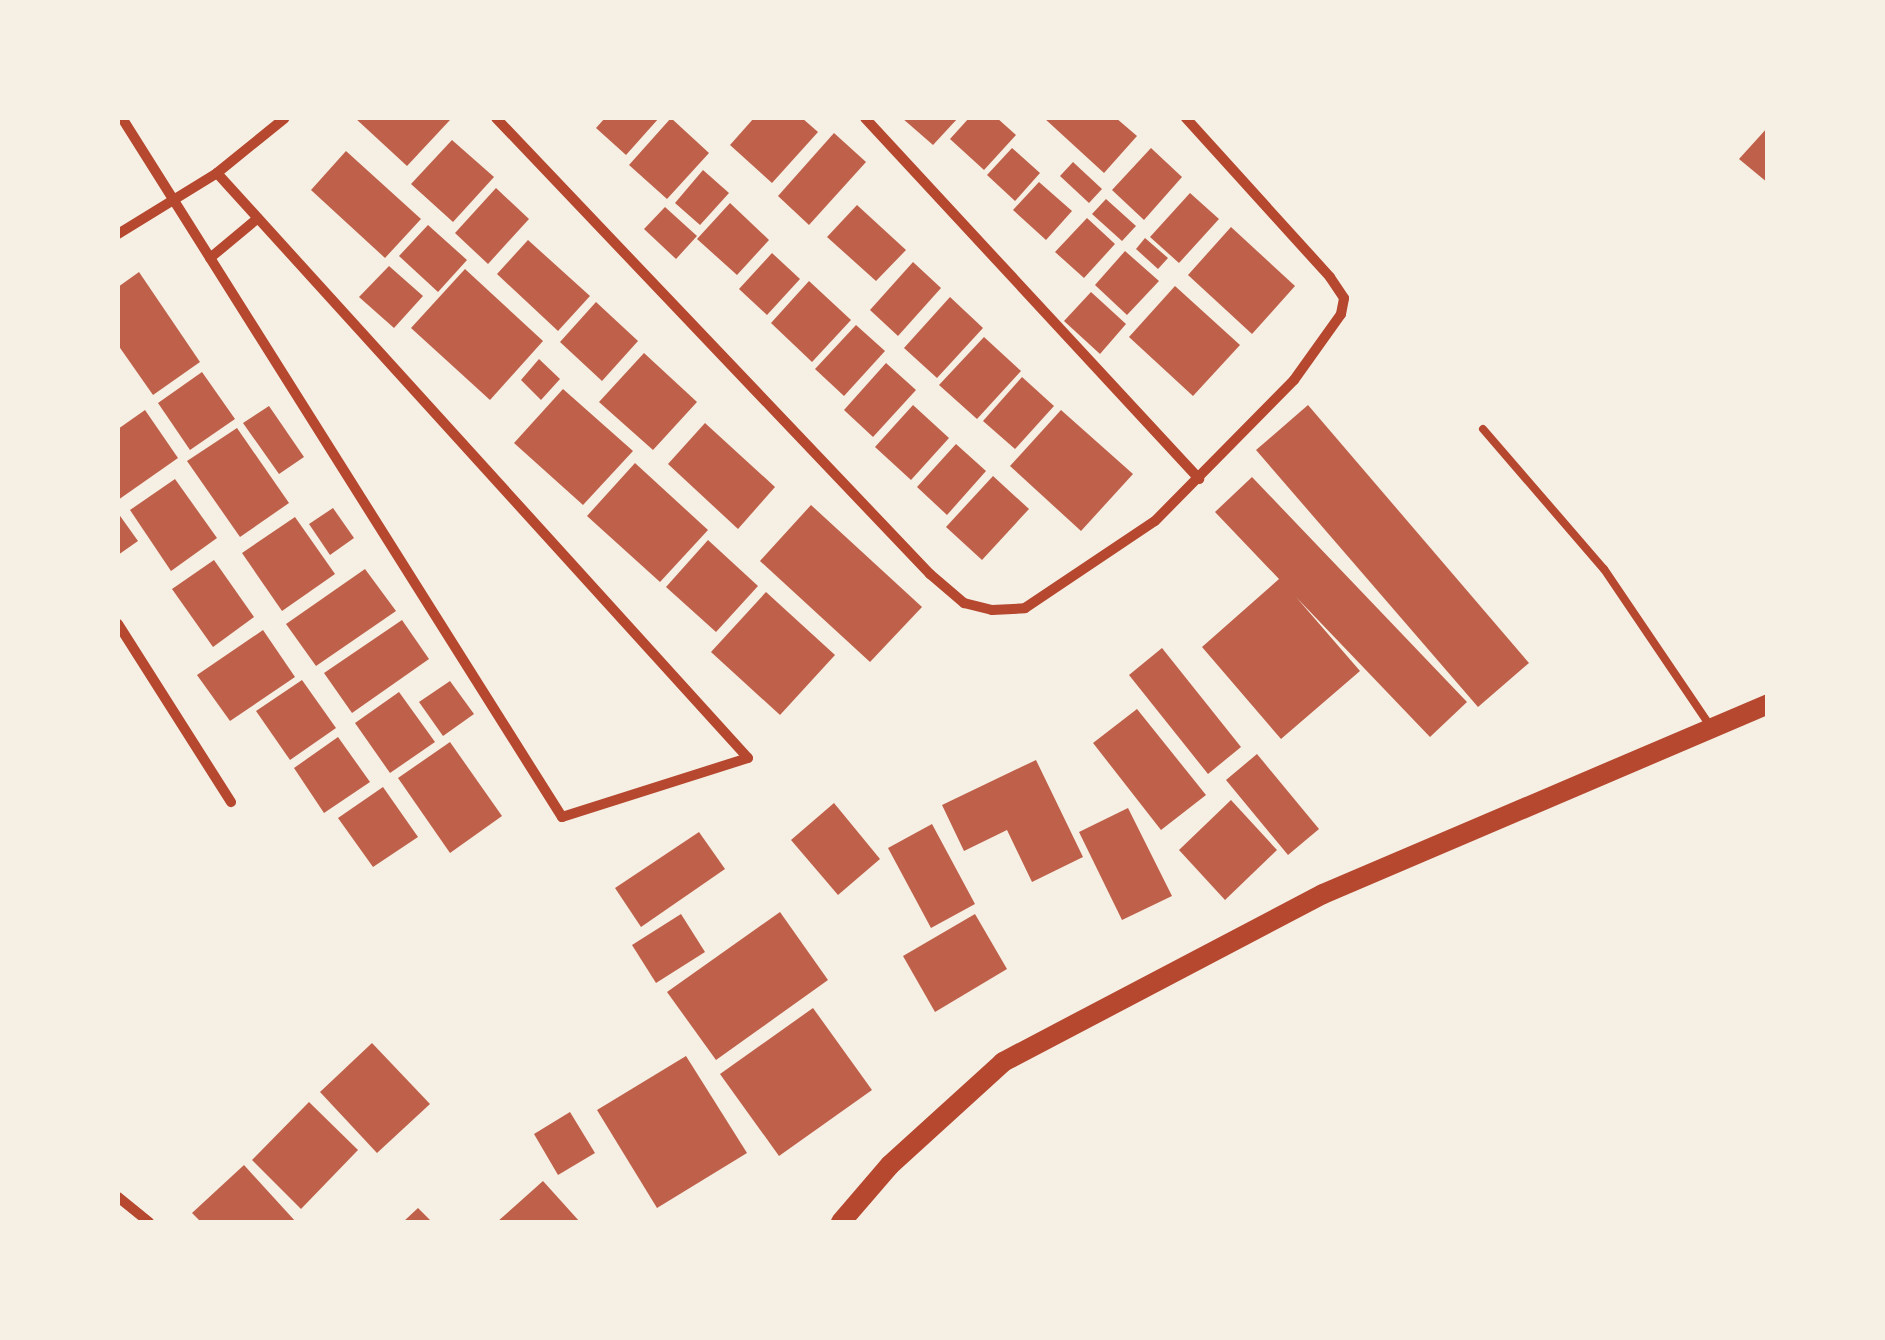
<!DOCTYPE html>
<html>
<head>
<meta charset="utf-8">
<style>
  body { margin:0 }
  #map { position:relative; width:1885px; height:1340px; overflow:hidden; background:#f6efe4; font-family:Signika,sans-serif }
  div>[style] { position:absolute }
  .building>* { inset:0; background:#bf614a }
  .service>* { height:8px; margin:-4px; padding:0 4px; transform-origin:4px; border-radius:4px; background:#b5482f }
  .minor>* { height:10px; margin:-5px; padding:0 5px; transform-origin:5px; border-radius:5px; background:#b5482f }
  .secondary>* { height:20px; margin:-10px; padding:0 10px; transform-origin:10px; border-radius:10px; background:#b5482f }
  span { translate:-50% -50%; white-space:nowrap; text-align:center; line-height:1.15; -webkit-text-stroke:10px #f6efe4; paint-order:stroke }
  .frame { position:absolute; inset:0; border:120px solid #f6efe4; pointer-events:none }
</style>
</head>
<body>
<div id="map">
  <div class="building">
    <div style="clip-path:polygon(355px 118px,447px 118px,450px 120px,407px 166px)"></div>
    <div style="clip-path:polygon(605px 118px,659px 118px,626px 155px,596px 128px)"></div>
    <div style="clip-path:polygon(671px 118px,709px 153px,667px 199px,629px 165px)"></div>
    <div style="clip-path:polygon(754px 118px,802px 118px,818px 132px,772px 183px,730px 145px)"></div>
    <div style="clip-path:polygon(902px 118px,958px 118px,933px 145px)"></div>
    <div style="clip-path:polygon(969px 118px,997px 118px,1016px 135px,984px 170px,950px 139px)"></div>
    <div style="clip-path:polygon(1044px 118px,1116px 118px,1137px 136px,1104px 173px)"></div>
    <div style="clip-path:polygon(1768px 127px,1768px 183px,1739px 159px)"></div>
    <div style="clip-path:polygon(834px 133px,866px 162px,809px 225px,778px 196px)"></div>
    <div style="clip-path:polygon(452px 140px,494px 177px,453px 222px,411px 184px)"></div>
    <div style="clip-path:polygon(1012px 148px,1040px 173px,1015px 201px,987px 175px)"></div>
    <div style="clip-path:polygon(1151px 148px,1182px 177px,1144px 220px,1112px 190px)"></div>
    <div style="clip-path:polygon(346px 151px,421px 219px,385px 258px,311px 190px)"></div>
    <div style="clip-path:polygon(1073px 162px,1102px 189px,1089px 203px,1060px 176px)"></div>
    <div style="clip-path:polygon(703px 170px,729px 193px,700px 225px,675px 203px)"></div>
    <div style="clip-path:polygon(1039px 182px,1072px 211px,1046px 240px,1013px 210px)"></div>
    <div style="clip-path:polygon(496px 188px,529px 219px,488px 264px,455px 233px)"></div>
    <div style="clip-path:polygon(1190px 193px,1219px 219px,1179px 263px,1150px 237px)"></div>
    <div style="clip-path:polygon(1106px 199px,1136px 226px,1122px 241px,1092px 214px)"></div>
    <div style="clip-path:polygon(730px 203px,769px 240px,737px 275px,697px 239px)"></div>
    <div style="clip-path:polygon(857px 205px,906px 250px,876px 281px,827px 237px)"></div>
    <div style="clip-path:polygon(665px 207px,697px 236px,676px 259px,644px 229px)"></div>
    <div style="clip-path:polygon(1087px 218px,1115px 244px,1084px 278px,1055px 252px)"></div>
    <div style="clip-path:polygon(428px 225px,467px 260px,438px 292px,399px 256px)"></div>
    <div style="clip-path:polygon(1231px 227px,1295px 286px,1252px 334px,1188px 275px)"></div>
    <div style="clip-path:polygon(1145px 238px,1168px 258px,1158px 269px,1136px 249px)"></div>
    <div style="clip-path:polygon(528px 240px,590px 296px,558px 331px,497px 274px)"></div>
    <div style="clip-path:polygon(1125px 251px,1159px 281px,1127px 315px,1095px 285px)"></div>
    <div style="clip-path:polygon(772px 253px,800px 279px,767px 315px,739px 289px)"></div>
    <div style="clip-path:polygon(913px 262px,941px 288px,898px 336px,870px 310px)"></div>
    <div style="clip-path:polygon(389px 266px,423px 296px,394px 328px,359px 297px)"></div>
    <div style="clip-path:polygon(465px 269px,543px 341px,490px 400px,411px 328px)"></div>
    <div style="clip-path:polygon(139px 272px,200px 362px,153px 395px,118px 345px,118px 287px)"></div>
    <div style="clip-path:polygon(809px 281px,851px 320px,812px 362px,771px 323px)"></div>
    <div style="clip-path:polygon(1175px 286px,1240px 345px,1193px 396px,1129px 337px)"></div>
    <div style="clip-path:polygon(1091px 292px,1126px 324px,1100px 354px,1064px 321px)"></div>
    <div style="clip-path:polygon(950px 297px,983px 328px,937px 378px,904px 348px)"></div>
    <div style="clip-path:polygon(596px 302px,638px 341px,602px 381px,560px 342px)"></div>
    <div style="clip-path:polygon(856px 325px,885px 351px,844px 396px,815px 369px)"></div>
    <div style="clip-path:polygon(984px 337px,1021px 371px,977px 419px,939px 385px)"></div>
    <div style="clip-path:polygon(644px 353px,697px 402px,653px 450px,599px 402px)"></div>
    <div style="clip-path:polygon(539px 359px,560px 379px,541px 400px,521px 380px)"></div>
    <div style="clip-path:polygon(886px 363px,916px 390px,873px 437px,844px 410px)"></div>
    <div style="clip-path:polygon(202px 372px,235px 419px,190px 450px,158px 403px)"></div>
    <div style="clip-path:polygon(1022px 377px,1054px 406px,1015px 449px,983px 421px)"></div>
    <div style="clip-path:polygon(563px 389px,633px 451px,583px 505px,514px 443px)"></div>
    <div style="clip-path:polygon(913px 405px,949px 438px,911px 480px,875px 447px)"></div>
    <div style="clip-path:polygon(1308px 405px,1529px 663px,1478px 707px,1256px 450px)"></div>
    <div style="clip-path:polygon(269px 406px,304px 457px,279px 474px,243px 423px)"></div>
    <div style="clip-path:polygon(145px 410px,178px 458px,118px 500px,118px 429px)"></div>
    <div style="clip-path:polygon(1061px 410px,1133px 474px,1081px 531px,1010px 466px)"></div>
    <div style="clip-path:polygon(705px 423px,775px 487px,738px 529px,668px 464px)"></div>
    <div style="clip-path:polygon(237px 428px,289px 503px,240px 537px,187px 461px)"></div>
    <div style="clip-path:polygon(956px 444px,986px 471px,947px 515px,917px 487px)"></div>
    <div style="clip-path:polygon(635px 463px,708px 530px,660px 582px,587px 516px)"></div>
    <div style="clip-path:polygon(993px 476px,1029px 509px,982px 560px,946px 527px)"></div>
    <div style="clip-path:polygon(1252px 477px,1467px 702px,1430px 737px,1296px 597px,1360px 671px,1281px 739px,1202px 647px,1279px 579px,1215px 512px)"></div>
    <div style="clip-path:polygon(175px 479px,217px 538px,171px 571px,130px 510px)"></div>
    <div style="clip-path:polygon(811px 505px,922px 607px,870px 662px,760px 561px)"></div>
    <div style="clip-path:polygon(333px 508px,354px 538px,330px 555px,309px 524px)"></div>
    <div style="clip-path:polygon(118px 513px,138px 541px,118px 555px)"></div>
    <div style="clip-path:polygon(295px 517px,335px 574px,282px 611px,242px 553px)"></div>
    <div style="clip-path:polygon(708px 540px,758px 586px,716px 632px,666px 587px)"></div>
    <div style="clip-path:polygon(214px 560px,254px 617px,213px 647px,172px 589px)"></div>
    <div style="clip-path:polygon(365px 569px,396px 611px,316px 666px,286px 624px)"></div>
    <div style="clip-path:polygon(766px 592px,835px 655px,780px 715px,711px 652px)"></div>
    <div style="clip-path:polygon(402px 620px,429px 659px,352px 713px,324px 673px)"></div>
    <div style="clip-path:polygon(263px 630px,295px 677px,230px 721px,197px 675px)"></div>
    <div style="clip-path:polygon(1162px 648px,1241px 747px,1208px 774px,1129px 675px)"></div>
    <div style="clip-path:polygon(302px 680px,336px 728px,290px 760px,256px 711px)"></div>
    <div style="clip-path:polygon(450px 681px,474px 714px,443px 736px,419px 702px)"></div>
    <div style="clip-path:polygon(399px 692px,435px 742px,390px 773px,355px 723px)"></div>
    <div style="clip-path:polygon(1137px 709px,1206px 795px,1161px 830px,1093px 743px)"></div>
    <div style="clip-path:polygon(338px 737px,370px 782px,324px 813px,294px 768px)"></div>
    <div style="clip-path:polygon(450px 742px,502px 816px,450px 853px,398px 778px)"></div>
    <div style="clip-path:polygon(1257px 754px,1319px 829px,1288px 855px,1226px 780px)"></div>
    <div style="clip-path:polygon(1036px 760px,1083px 857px,1032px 882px,1007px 830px,964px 851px,942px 805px)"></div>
    <div style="clip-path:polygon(383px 787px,418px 837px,373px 867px,338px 818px)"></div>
    <div style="clip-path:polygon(1231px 800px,1277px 850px,1225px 900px,1179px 850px)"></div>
    <div style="clip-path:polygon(834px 803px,880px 859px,838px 895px,791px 840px)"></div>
    <div style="clip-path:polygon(1128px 808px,1172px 896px,1122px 920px,1079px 832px)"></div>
    <div style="clip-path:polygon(932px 824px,975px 904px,931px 928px,888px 848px)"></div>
    <div style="clip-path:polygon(699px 832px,725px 869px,641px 927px,615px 888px)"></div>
    <div style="clip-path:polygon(780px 912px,828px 980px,716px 1060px,667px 992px)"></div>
    <div style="clip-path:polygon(681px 914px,705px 952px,656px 983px,632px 945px)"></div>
    <div style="clip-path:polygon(975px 914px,1007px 969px,935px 1012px,903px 956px)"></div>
    <div style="clip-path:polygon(813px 1008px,872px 1090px,779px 1156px,720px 1074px)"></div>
    <div style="clip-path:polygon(372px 1043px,430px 1104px,377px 1153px,320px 1092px)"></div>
    <div style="clip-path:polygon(686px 1056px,747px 1153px,657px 1208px,597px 1110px)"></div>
    <div style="clip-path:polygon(309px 1102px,358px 1150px,301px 1209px,252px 1160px)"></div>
    <div style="clip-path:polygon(570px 1112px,595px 1153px,558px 1175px,534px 1134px)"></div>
    <div style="clip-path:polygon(244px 1165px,296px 1222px,201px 1222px,192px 1213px)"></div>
    <div style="clip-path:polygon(543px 1181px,580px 1222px,497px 1222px)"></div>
    <div style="clip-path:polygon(418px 1208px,432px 1222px,403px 1222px)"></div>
  </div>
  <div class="service">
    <div style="left:1483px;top:429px;width:185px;rotate:49.2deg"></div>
    <div style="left:1604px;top:569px;width:191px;rotate:55.9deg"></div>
  </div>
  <div class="minor">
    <div style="left:122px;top:118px;width:826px;rotate:57.81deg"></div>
    <div style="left:562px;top:817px;width:195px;rotate:-17.6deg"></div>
    <div style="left:748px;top:758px;width:790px;rotate:-132.23deg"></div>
    <div style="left:496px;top:118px;width:630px;rotate:46.42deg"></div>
    <div style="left:930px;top:574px;width:45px;rotate:40.5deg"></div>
    <div style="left:964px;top:603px;width:29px;rotate:14deg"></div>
    <div style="left:992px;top:610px;width:33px;rotate:-3deg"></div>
    <div style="left:1025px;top:608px;width:156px;rotate:-33.8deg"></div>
    <div style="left:1155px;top:521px;width:198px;rotate:-45.4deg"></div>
    <div style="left:1294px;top:380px;width:81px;rotate:-54.5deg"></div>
    <div style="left:1341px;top:314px;width:16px;rotate:-79deg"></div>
    <div style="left:1344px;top:298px;width:25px;rotate:-124deg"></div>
    <div style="left:1330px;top:277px;width:215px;rotate:-132.2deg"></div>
    <div style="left:865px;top:118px;width:492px;rotate:47.2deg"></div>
    <div style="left:118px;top:234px;width:116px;rotate:-31.6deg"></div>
    <div style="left:217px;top:173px;width:87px;rotate:-39deg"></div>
    <div style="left:210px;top:258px;width:62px;rotate:-39.8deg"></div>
    <div style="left:118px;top:624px;width:211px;rotate:57.6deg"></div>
    <div style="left:118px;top:1197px;width:40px;rotate:39deg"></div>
  </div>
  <div class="secondary">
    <div style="left:841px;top:1222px;width:75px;rotate:-49.3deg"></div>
    <div style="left:890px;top:1165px;width:153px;rotate:-42.3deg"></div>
    <div style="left:1003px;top:1062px;width:361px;rotate:-27.7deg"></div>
    <div style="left:1323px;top:894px;width:484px;rotate:-23.1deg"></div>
  </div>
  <div class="frame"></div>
</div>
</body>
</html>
